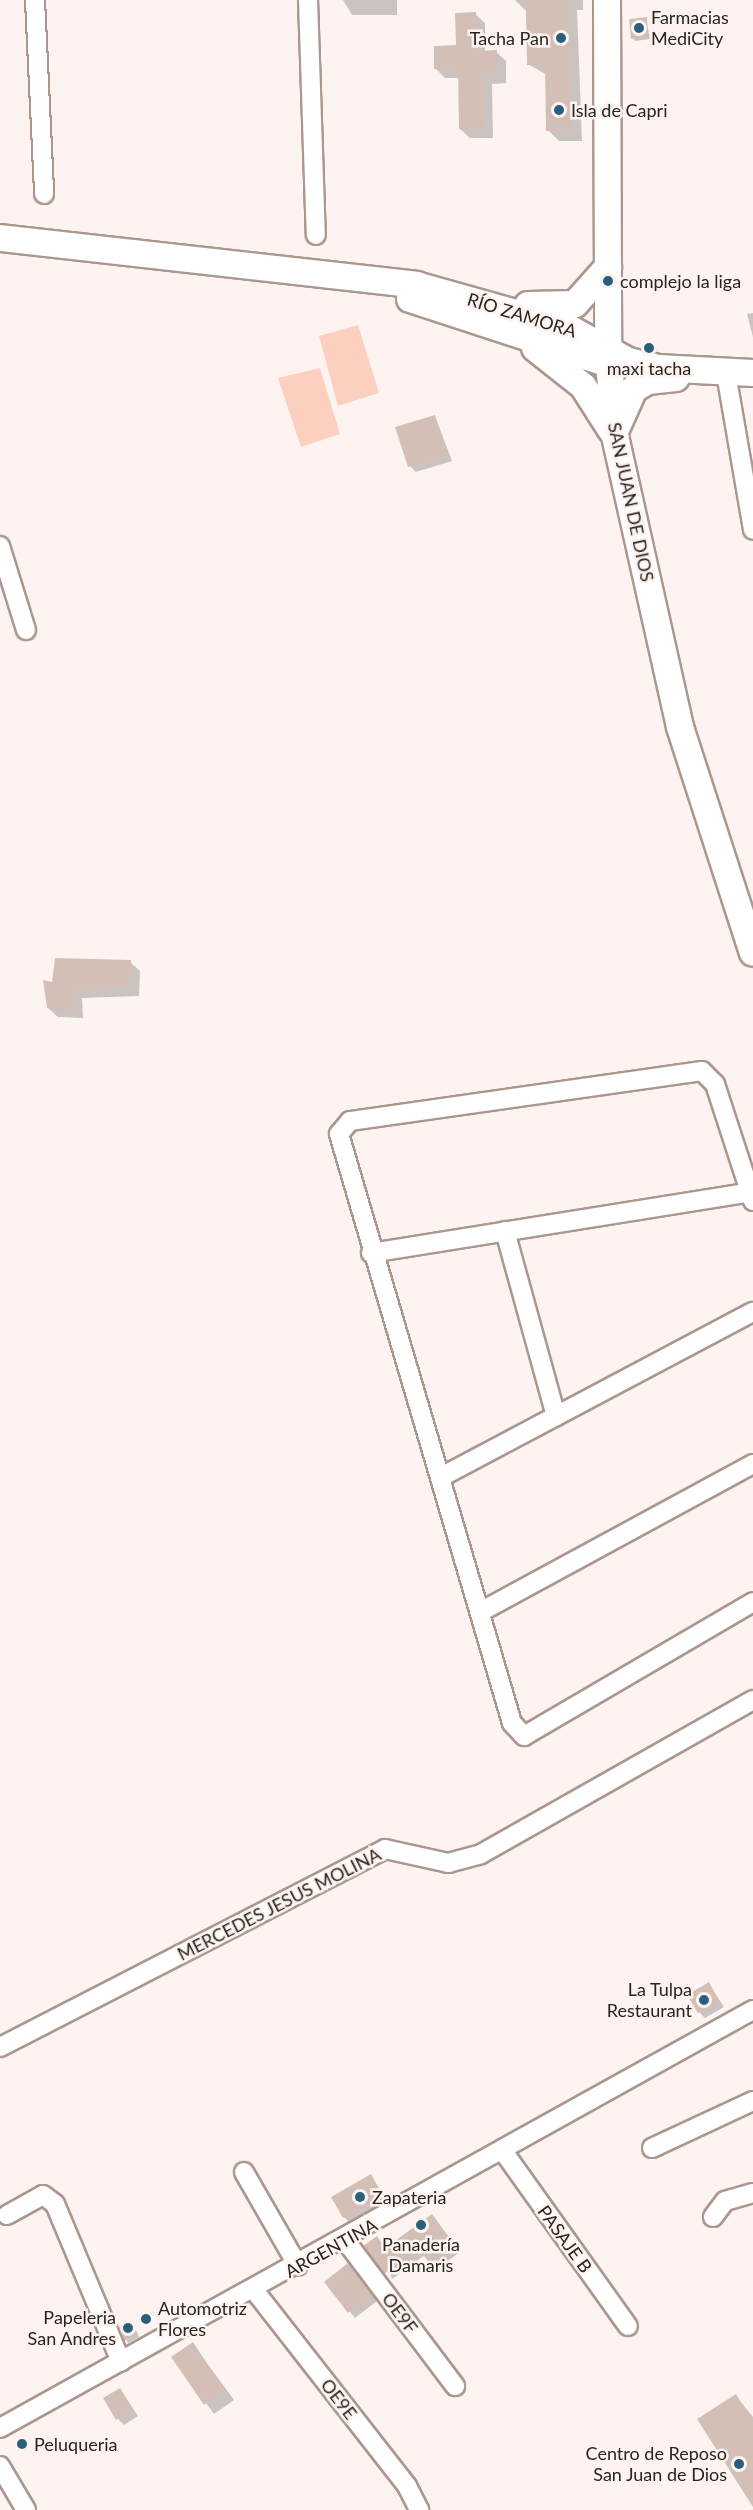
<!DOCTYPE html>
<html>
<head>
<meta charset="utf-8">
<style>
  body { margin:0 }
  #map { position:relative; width:753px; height:2510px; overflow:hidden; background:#fdf4f1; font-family:Lato,sans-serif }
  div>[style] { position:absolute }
  .green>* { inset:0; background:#fccfbe }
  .shadow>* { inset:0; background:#0003 }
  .building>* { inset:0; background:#d4bfb7 }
  .roads { filter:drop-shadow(2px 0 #ac978f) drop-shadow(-2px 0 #ac978f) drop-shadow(0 2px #ac978f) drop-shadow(0 -2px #ac978f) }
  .street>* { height:18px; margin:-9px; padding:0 9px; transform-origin:9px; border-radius:9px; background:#fff }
  .secondary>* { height:26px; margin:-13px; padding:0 13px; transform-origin:13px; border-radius:13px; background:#fff }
  .dots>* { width:16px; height:16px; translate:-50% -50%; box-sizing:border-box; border:3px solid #fdf4f1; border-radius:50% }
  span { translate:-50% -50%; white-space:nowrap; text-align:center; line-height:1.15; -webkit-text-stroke:5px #fdf4f1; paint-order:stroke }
  .poi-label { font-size:18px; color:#2b2320 }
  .left { translate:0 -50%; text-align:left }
  .right { translate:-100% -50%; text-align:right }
  .street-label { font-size:18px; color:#2b2320 }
</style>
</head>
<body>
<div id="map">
  <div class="green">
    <div style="clip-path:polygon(358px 325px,379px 393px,338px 406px,319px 336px)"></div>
    <div style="clip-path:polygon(320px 368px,340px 434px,301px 447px,278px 378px)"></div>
  </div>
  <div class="shadow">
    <div style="clip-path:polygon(343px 0,397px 0,397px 15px,352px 15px)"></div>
    <div style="clip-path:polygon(515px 0,583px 0,583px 10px,577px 10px,582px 141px,559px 141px,548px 130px,547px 75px,528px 64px,526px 11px)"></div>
    <div style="clip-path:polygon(475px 14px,485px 23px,485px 52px,496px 52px,506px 61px,506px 83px,492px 84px,493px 138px,470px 138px,460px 129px,459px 78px,445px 78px,436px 69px,457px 47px)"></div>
    <div style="clip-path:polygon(646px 19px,650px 39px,635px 41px,633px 38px)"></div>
    <div style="clip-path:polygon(753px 313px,753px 337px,747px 314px)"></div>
    <div style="clip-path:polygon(435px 416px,452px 461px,416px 472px,410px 466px)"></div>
    <div style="clip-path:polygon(130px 962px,140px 971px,139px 996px,82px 998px,83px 1018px,58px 1017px,48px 1008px,53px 984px)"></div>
    <div style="clip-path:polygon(709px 1984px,724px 2007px,705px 2018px,699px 2012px)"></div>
    <div style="clip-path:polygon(371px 2176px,388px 2202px,350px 2223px,344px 2217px)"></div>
    <div style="clip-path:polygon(432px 2216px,460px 2252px,437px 2269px,425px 2255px,392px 2279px,377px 2238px,386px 2249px)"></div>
    <div style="clip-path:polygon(348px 2265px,377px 2301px,355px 2318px,326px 2282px)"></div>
    <div style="clip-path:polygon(133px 2325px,139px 2337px,128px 2343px,121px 2328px)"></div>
    <div style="clip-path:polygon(193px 2344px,234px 2400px,214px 2414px,173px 2357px)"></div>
    <div style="clip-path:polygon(120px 2389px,138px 2416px,124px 2425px,118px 2419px)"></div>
    <div style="clip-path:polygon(736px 2396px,753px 2417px,753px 2499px)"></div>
  </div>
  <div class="building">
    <div style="clip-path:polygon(526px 0,567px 0,572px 130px,546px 131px,545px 65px,527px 65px)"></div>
    <div style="clip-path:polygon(476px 12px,476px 51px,497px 50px,497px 74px,483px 75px,484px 129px,459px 129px,458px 69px,434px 69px,434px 46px,456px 45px,455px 13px)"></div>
    <div style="clip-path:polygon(647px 17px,648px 37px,631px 39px,629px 19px)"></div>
    <div style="clip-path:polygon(435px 415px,447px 455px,408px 467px,395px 427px)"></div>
    <div style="clip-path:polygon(55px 958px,131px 960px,130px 987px,73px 990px,74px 1010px,47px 1008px,43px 980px,52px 982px)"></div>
    <div style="clip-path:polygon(709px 1982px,719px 2001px,698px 2013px,687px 1995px)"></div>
    <div style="clip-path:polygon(371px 2174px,383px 2196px,343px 2218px,331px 2197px)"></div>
    <div style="clip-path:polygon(432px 2214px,455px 2245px,430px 2264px,419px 2249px,384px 2274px,363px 2246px,377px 2236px,385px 2248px)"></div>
    <div style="clip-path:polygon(348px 2263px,372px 2295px,348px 2313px,324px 2282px)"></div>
    <div style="clip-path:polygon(131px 2321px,138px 2334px,124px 2341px,119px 2327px)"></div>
    <div style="clip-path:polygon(193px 2342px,225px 2391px,204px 2405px,171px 2357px)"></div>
    <div style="clip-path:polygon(120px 2388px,133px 2409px,116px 2420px,103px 2398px)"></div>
    <div style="clip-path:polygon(736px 2394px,753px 2422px,753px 2507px,697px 2419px)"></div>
  </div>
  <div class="roads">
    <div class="street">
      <div style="left:35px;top:0;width:194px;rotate:87.3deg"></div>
      <div style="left:308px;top:0;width:235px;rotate:88.1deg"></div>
      <div style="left:727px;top:379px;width:153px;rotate:80.2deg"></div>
      <div style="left:0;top:546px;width:88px;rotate:72.8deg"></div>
      <div style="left:753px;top:1201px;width:123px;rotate:-108deg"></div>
      <div style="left:715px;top:1084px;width:18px;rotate:-135deg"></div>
      <div style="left:702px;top:1071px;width:356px;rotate:171.9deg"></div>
      <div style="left:350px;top:1121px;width:17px;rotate:130deg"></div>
      <div style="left:339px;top:1134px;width:614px;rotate:73.63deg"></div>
      <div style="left:512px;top:1723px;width:18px;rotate:47deg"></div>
      <div style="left:524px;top:1736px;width:265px;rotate:-30.3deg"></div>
      <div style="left:505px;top:1231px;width:192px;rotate:74.6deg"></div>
      <div style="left:371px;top:1253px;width:384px;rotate:-9.1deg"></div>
      <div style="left:441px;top:1477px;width:353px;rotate:-27.9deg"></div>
      <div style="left:482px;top:1611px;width:308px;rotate:-28.5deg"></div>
      <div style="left:0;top:2047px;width:433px;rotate:-27.2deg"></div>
      <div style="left:385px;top:1849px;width:65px;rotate:12.5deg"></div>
      <div style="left:448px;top:1863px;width:34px;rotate:-15deg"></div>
      <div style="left:481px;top:1854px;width:313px;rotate:-29.5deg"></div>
      <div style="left:652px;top:2148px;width:111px;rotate:-25deg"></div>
      <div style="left:503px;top:2151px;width:215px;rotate:54.5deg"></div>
      <div style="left:244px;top:2172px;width:108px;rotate:60.1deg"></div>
      <div style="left:7px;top:2215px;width:41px;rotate:-29.1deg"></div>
      <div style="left:43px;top:2195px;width:15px;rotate:37deg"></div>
      <div style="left:55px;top:2204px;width:171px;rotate:67.3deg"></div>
      <div style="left:713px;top:2217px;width:20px;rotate:-53deg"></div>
      <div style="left:725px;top:2201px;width:29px;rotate:-16deg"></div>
      <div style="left:345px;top:2240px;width:183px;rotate:53deg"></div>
      <div style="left:254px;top:2290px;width:249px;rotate:52deg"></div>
      <div style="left:407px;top:2486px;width:27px;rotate:63deg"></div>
      <div style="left:0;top:2428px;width:861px;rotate:-29.04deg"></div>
      <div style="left:0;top:2466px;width:51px;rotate:59.4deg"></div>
    </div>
    <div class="secondary">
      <div style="left:607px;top:0;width:349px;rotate:89.8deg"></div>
      <div style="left:608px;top:349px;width:87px;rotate:85.4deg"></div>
      <div style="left:615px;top:436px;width:298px;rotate:77.4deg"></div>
      <div style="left:680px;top:727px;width:237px;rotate:72.1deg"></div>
      <div style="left:0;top:238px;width:419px;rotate:6.4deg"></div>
      <div style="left:416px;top:285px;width:159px;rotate:15.7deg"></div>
      <div style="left:569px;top:328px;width:68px;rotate:29.2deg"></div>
      <div style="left:628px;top:361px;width:31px;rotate:13deg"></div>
      <div style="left:658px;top:368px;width:95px;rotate:3deg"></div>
      <div style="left:410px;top:299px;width:209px;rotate:18.1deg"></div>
      <div style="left:528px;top:305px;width:47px;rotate:-1.2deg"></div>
      <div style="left:575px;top:304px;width:50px;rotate:-48.3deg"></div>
      <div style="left:535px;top:348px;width:61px;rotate:38.4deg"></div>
      <div style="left:583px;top:386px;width:52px;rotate:57.5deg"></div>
      <div style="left:617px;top:427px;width:42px;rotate:-65.9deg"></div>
      <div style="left:634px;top:389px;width:16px;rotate:-30deg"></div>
      <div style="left:648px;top:381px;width:28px;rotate:-6deg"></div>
    </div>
  </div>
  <div class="dots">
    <div style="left:639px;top:28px;background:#2a5f7b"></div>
    <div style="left:561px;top:38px;background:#2a5f7b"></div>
    <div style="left:559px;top:110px;background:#2a5f7b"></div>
    <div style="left:608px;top:281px;background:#2a5f7b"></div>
    <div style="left:649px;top:348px;background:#2a5f7b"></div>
    <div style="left:704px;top:2000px;background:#2a5f7b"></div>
    <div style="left:360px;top:2197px;background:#2a5f7b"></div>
    <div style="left:421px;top:2225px;background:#2a5f7b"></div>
    <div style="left:146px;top:2319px;background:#2a5f7b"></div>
    <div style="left:128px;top:2328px;background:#2a5f7b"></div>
    <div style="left:22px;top:2444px;background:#2a5f7b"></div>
    <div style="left:739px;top:2464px;background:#2a5f7b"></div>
  </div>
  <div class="poi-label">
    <span class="left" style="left:651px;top:28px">Farmacias<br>MediCity</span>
    <span class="right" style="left:549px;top:38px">Tacha Pan</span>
    <span class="left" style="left:571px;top:110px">Isla de Capri</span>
    <span class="left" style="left:620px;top:281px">complejo la liga</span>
    <span style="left:649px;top:368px">maxi tacha</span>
    <span class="right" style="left:692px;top:2000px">La Tulpa<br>Restaurant</span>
    <span class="left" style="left:372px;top:2197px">Zapateria</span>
    <span style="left:421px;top:2255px">Panadería<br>Damaris</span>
    <span class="left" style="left:158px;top:2319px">Automotriz<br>Flores</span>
    <span class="right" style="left:116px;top:2328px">Papeleria<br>San Andres</span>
    <span class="left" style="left:34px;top:2444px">Peluqueria</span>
    <span class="right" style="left:727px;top:2464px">Centro de Reposo<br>San Juan de Dios</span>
  </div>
  <div class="street-label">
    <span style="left:522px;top:315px;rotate:17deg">RÍO ZAMORA</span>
    <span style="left:631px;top:502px;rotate:78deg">SAN JUAN DE DIOS</span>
    <span style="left:279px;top:1904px;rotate:-27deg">MERCEDES JESUS MOLINA</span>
    <span style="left:565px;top:2239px;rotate:54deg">PASAJE B</span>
    <span style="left:331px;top:2248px;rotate:-29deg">ARGENTINA</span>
    <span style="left:400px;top:2313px;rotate:53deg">OE9F</span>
    <span style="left:339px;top:2399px;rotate:52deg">OE9E</span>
  </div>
</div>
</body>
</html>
